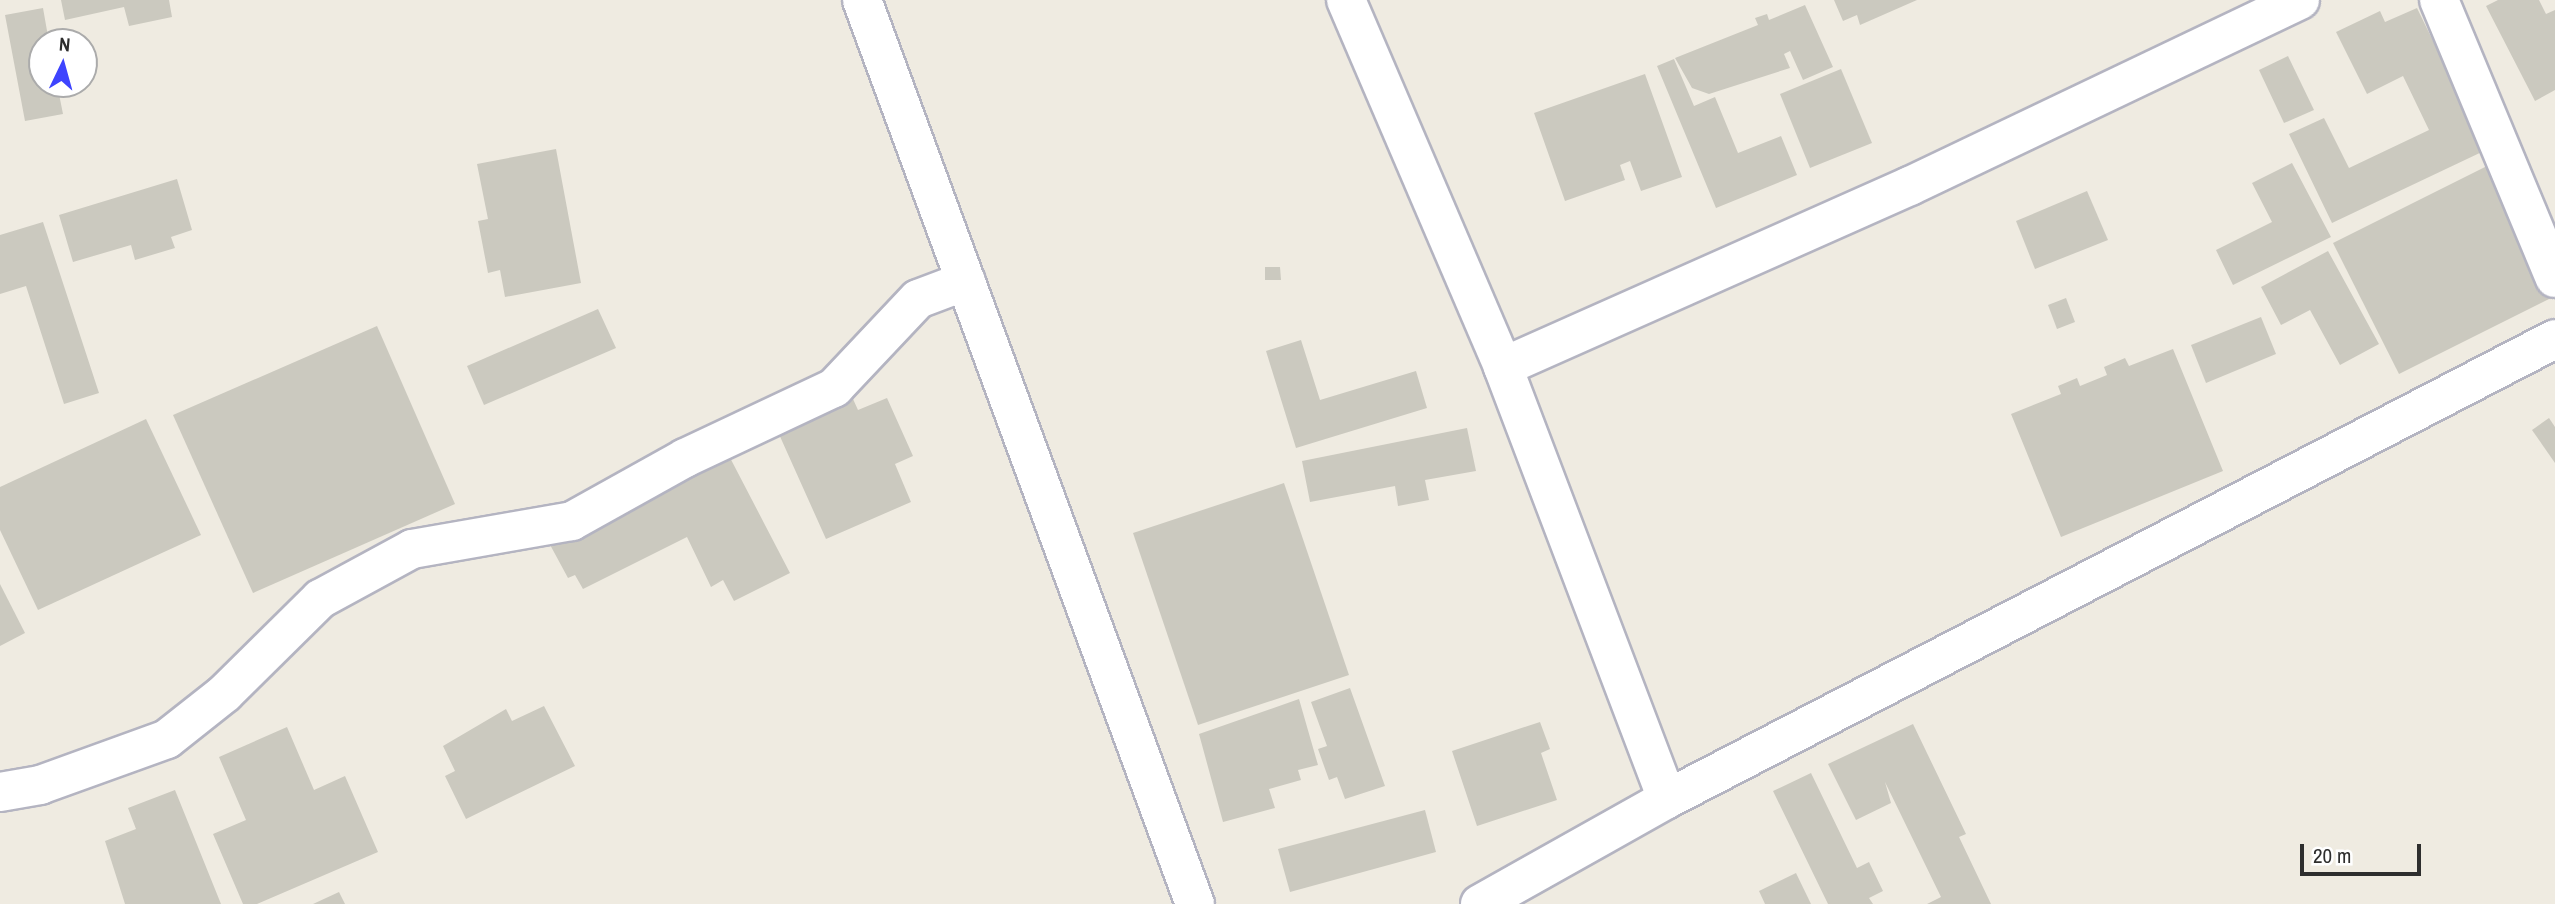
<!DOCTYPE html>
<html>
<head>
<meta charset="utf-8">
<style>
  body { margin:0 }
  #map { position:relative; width:2555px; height:904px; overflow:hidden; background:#efebe1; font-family:"Archivo Narrow",sans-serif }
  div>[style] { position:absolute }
  .building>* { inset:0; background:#cbc9bf }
  .roads { filter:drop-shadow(2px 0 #b4b4c1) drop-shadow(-2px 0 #b4b4c1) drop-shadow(0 2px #b4b4c1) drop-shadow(0 -2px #b4b4c1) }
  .minor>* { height:38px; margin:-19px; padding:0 19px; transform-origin:19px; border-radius:19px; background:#fff }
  span { translate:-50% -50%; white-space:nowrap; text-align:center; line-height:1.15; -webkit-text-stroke:5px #fff; paint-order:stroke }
  .north { position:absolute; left:28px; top:28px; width:70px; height:70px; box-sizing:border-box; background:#fff; border:2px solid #ababab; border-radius:50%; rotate:5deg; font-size:19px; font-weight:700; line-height:28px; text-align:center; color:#2e2e2e }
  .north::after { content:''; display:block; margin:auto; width:24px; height:32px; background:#3e44fe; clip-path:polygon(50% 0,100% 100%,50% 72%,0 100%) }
  .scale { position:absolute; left:2300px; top:844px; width:121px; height:32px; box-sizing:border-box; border:4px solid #2e2e2e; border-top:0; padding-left:9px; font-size:21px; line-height:24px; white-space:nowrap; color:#2e2e2e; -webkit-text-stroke:5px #fff; paint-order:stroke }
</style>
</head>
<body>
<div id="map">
  <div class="building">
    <div style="clip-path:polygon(61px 0,169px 0,172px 17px,129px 26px,124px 7px,65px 20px)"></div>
    <div style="clip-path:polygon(1834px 0,1917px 0,1860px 25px,1857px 15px,1843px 21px)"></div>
    <div style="clip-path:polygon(2498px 0,2539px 0,2546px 14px,2555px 10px,2555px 90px,2535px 101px,2486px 6px)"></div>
    <div style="clip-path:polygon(1805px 5px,1833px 67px,1803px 80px,1790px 51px,1784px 54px,1790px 68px,1709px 94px,1692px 88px,1675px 58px,1758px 25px,1755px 18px,1767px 14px,1769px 20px)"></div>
    <div style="clip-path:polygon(43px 8px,49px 42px,42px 42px,42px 84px,57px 84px,63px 114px,25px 121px,5px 15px)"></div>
    <div style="clip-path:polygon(2417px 8px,2486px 150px,2332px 223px,2289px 134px,2324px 118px,2349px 168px,2429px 130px,2403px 76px,2367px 94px,2336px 32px,2380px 11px,2385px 22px)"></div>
    <div style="clip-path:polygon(2288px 56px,2314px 110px,2284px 123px,2259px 70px)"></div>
    <div style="clip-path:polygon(1674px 59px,1694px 106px,1715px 97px,1738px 153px,1781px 136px,1797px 175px,1716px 208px,1657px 66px)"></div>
    <div style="clip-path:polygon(1841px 69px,1872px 143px,1810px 168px,1780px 94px)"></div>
    <div style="clip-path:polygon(1645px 74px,1682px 177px,1641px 191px,1630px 161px,1620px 165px,1625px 180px,1565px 201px,1534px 113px)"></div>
    <div style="clip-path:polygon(556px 149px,581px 283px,505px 297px,500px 270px,488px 273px,478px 221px,488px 219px,477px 164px)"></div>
    <div style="clip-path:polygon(2292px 163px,2331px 237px,2233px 285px,2216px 250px,2272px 222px,2252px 183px)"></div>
    <div style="clip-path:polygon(2489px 165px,2555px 296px,2399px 374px,2333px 243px)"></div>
    <div style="clip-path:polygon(177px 179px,192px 230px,171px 237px,175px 248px,135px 260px,131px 245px,73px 262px,59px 215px)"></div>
    <div style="clip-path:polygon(2087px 191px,2108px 240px,2035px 269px,2016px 221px)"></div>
    <div style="clip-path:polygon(43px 222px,99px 393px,64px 404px,26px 286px,0 294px,0 235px)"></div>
    <div style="clip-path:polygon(2328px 251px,2379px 344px,2340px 365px,2310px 310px,2281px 325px,2261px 287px)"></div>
    <div style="clip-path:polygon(1265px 267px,1280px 267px,1281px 280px,1265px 280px)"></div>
    <div style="clip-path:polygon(2066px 298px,2075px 322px,2057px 329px,2048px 305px)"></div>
    <div style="clip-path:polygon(598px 309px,616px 348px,484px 405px,467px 366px)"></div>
    <div style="clip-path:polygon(2261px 317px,2276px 354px,2206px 383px,2191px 345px)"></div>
    <div style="clip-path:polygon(377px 326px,455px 504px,253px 593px,173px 415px)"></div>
    <div style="clip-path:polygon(1301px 340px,1320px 400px,1416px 371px,1427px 408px,1296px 448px,1266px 351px)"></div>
    <div style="clip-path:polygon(2173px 349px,2223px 471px,2061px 537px,2011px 414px,2061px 394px,2058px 386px,2077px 378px,2080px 386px,2107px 375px,2104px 367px,2125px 358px,2129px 366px)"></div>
    <div style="clip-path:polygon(887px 398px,913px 456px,895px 464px,911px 502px,826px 539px,778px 432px,853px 399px,858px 410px)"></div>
    <div style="clip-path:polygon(2549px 418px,2555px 427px,2555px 463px,2532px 430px)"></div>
    <div style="clip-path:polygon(146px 419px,201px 535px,38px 610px,0 530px,0 487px)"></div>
    <div style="clip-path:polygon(1467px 428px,1476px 471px,1425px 480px,1429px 500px,1398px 506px,1395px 486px,1310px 502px,1302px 461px)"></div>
    <div style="clip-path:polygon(726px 450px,790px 573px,734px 601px,723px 580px,711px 587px,687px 537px,583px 589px,575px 575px,568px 578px,548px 541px)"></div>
    <div style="clip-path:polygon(1284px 483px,1349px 675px,1198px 725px,1133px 533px)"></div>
    <div style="clip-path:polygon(0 584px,25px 633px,0 646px)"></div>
    <div style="clip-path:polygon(1350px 688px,1385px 786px,1345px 799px,1337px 777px,1329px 780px,1318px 749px,1327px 746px,1311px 702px)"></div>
    <div style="clip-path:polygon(1299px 699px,1318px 765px,1298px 770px,1301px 780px,1269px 789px,1275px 808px,1223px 822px,1199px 734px)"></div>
    <div style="clip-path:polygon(544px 706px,575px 766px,466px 819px,445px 776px,455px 771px,443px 746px,506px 709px,512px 721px)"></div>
    <div style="clip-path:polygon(1540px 722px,1550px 749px,1541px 753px,1557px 800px,1477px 826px,1452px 751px)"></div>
    <div style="clip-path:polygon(1913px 724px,1966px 834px,1959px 837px,1991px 904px,1927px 904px,1941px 897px,1885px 782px,1891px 803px,1856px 820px,1828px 764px)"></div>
    <div style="clip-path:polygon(287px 727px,314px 790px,345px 776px,378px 852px,257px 904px,243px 904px,213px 834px,246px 820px,219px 757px)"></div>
    <div style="clip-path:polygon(1811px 773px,1857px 868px,1869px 862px,1883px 891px,1869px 898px,1873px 904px,1828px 904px,1773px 791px)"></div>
    <div style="clip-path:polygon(175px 790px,221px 904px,125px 904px,105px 841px,136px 829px,128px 808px)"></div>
    <div style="clip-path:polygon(1425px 810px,1436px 852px,1290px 892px,1278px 849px)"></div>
    <div style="clip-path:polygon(1796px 873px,1811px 904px,1765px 904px,1759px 891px)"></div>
    <div style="clip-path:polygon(339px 892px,345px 904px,313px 904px)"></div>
  </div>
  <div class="roads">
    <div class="minor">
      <div style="left:862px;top:0;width:963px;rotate:69.78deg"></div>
      <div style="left:1346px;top:0;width:399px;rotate:66.8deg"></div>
      <div style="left:1503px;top:367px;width:462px;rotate:69.2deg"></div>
      <div style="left:2439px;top:0;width:301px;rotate:67.4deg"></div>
      <div style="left:1503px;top:367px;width:445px;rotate:-24deg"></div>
      <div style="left:1910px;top:186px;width:432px;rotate:-25.5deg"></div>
      <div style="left:0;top:792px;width:41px;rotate:-9.9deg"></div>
      <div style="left:40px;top:785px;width:135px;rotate:-19.9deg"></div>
      <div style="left:167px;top:739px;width:74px;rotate:-38.4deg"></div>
      <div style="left:225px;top:693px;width:134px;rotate:-44.7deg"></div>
      <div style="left:320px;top:599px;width:105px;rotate:-28.5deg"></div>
      <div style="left:412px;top:549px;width:162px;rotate:-9.9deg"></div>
      <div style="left:572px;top:521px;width:129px;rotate:-29.1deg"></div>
      <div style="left:685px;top:458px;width:165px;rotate:-25.2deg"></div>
      <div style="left:834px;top:388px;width:122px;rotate:-46.7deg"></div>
      <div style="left:918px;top:299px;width:51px;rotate:-20.6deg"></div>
      <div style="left:1480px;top:904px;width:214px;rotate:-29.3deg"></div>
      <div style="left:1667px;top:799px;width:1000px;rotate:-27.38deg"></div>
    </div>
  </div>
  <div class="north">N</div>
  <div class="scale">20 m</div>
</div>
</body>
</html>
